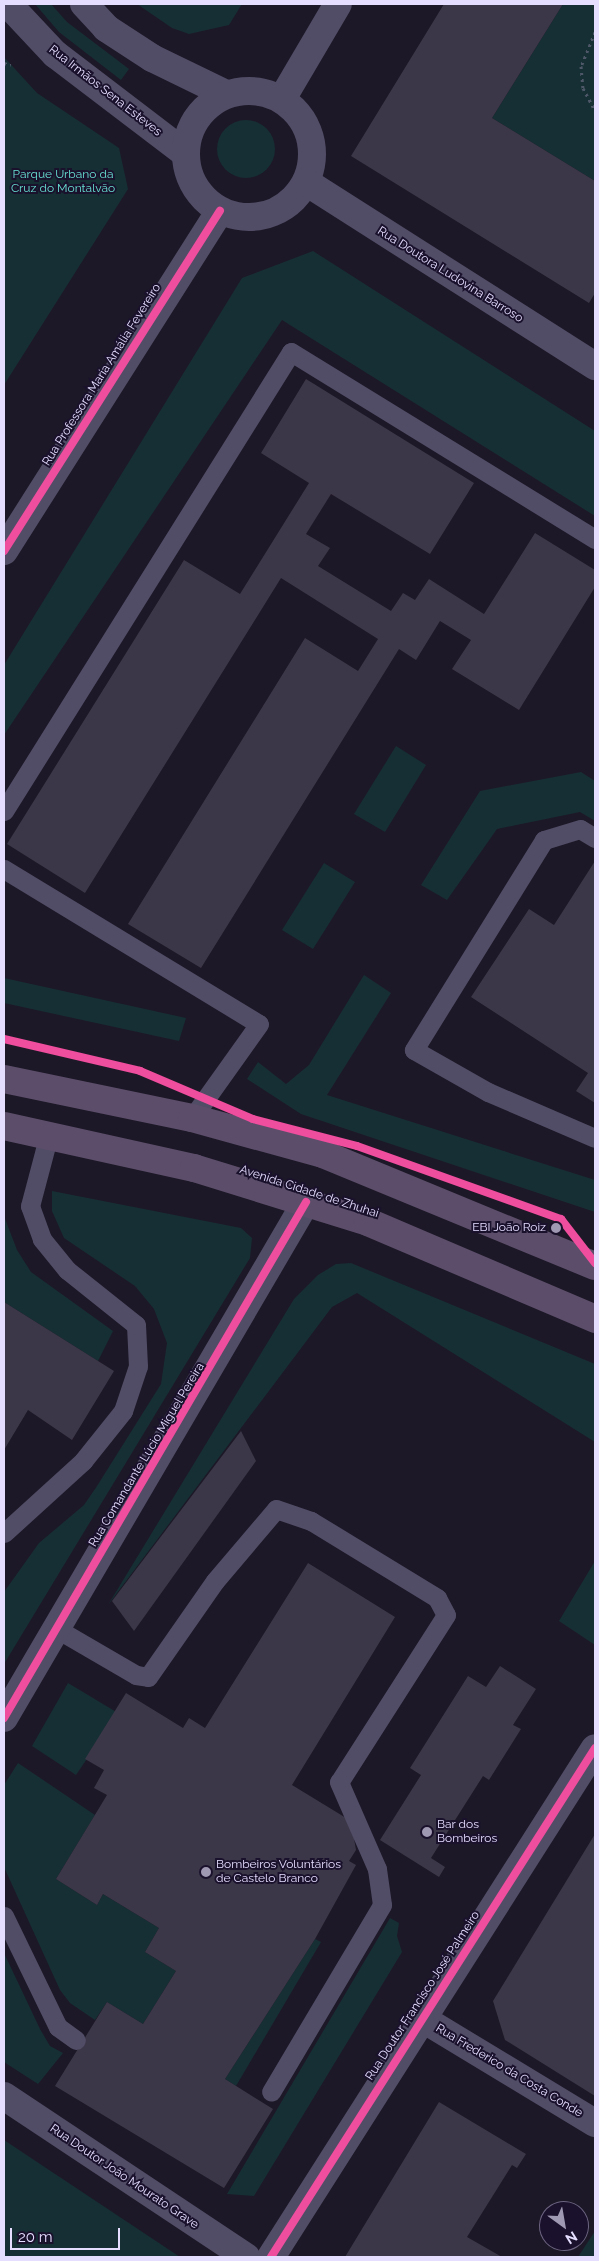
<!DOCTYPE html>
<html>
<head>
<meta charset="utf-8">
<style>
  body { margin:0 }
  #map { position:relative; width:599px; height:2261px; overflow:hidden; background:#1d1827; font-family:Raleway,sans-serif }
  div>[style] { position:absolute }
  .green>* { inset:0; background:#162f35 }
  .round { border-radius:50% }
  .building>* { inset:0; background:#3c3748 }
  .path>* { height:3px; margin-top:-1.5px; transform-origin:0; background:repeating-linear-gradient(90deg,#4d5768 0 2.5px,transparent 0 6.5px) }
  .lane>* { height:19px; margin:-9.5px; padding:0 9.5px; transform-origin:9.5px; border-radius:9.5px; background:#524d67 }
  .street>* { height:28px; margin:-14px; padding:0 14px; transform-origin:14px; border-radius:14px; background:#524d67 }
  .street>.ring { margin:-14px; padding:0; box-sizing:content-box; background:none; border:28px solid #524d67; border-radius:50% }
  .primary>* { height:28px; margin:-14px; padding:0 14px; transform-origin:14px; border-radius:14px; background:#5c4e6b }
  .cycleway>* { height:8px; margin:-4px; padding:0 4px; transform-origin:4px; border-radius:4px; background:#ef4d9e }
  .dots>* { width:14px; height:14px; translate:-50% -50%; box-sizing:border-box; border:2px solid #1a122d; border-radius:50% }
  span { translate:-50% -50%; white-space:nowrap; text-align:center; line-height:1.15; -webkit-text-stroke:4px #1a122d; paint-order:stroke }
  .street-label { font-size:12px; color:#e6deff }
  .park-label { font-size:12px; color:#68e1d3 }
  .poi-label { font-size:12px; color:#e6deff }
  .right { translate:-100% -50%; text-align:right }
  .left { translate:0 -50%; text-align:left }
  .frame { position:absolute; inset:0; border:5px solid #e6deff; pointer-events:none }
  .north { position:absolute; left:539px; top:2201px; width:50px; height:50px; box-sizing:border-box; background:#1a122d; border:1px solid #6c6481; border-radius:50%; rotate:148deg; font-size:14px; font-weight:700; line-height:20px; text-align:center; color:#e6deff }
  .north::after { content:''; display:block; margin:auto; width:18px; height:22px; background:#a099b3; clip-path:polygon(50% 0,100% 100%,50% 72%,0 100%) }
  .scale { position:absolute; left:10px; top:2228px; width:110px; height:22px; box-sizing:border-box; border:2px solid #e6deff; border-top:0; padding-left:6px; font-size:15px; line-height:18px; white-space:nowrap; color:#e6deff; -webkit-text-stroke:4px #1a122d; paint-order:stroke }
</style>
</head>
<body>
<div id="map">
  <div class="green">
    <div style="clip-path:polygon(35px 4px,51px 4px,67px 22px,129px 69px,121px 80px,59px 32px)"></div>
    <div style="clip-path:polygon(137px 4px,242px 4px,229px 25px,189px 34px,172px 28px)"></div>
    <div style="clip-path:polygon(563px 4px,595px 4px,595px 181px,492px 118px)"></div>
    <div style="clip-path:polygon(4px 57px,37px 93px,119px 148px,128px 189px,4px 385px)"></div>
    <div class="round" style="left:217px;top:120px;width:58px;height:58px"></div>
    <div style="clip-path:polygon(313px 251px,595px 431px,595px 516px,282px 320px,4px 735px,4px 665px,242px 278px)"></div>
    <div style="clip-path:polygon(396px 746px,426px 765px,385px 832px,354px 814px)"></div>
    <div style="clip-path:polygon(581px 772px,595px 781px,595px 821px,580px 812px,497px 829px,447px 900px,421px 885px,480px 791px)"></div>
    <div style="clip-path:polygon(324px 863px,355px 882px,313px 949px,282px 930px)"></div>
    <div style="clip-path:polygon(364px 975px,391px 993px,327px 1095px,595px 1180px,595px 1212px,301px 1114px,247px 1079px,258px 1062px,286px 1084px,309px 1065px)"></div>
    <div style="clip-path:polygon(4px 978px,186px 1018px,179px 1041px,4px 1003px)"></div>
    <div style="clip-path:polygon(52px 1191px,241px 1228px,252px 1238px,250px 1258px,4px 1664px,4px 1592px,39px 1543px,84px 1505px,97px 1486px,161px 1384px,167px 1343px,154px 1309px,135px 1286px,64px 1238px,52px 1211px)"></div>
    <div style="clip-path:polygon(4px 1216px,17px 1250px,31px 1272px,113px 1331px,98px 1361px,4px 1302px)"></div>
    <div style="clip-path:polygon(351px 1263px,595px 1364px,595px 1442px,357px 1293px,332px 1307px,108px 1605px,294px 1299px,318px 1275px,336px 1264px)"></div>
    <div style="clip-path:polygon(595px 1561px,595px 1645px,559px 1621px)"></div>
    <div style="clip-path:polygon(68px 1683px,118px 1713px,76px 1775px,32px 1746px)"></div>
    <div style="clip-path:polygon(18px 1763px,95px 1815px,56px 1879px,97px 1905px,103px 1894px,159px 1928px,145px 1952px,176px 1971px,143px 2024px,107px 2002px,95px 2020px,70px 2003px,60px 1990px,4px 1867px,4px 1785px)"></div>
    <div style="clip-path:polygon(390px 1918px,399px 1923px,397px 1936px,402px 1952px,254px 2196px,227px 2194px)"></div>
    <div style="clip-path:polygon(315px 1939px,321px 1942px,236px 2086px,225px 2079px)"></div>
    <div style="clip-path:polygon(4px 1953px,40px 2029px,50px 2046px,63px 2053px,38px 2084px,4px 2062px)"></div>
    <div style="clip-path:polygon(4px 2140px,180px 2257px,4px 2257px)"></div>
    <div style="clip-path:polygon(595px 2231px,595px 2257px,578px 2257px)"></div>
  </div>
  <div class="building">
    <div style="clip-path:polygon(444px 4px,563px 4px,492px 118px,595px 181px,595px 293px,589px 303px,351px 156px)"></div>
    <div style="clip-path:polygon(306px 379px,474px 483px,430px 554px,331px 494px,306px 534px,330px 548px,318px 566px,391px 611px,403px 593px,415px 600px,429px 579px,484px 614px,535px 533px,595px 570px,595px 587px,519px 710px,452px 669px,471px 640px,440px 621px,416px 660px,399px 649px,201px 968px,128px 924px,305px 638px,358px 671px,378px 639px,281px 578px,85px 893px,7px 844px,184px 560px,240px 594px,309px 483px,261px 453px)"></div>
    <div style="clip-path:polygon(595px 861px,595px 1103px,576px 1091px,588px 1073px,471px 997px,529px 909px,554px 925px)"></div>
    <div style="clip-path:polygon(4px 1302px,114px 1371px,72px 1440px,28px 1410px,4px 1450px)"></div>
    <div style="clip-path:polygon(241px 1431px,256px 1461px,134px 1631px,112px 1601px)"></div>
    <div style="clip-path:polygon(308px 1563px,395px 1617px,292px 1785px,351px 1821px,356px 1850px,349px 1861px,356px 1865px,315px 1939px,225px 2079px,273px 2109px,224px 2188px,55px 2086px,107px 2002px,143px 2024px,176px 1971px,145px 1952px,159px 1928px,103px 1894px,97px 1905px,56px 1879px,107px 1795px,94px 1788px,104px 1770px,85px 1759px,126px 1693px,183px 1728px,189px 1718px,205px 1728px)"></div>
    <div style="clip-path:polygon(500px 1666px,536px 1689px,513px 1725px,521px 1729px,489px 1780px,483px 1776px,431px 1858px,445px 1867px,439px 1877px,380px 1840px,421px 1775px,410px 1768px,468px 1676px,486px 1687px)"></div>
    <div style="clip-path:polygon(595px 1834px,595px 2096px,505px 2040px,493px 2001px)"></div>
    <div style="clip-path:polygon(439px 2102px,526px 2154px,517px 2168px,512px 2165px,467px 2237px,502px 2257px,345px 2257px)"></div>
  </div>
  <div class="path">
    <div style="left:595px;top:32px;width:37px;rotate:112deg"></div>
    <div style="left:581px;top:66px;width:22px;rotate:85deg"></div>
    <div style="left:583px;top:88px;width:26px;rotate:62deg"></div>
    <div style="left:4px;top:63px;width:7px;rotate:16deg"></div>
  </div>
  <div class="lane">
    <div style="left:4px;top:811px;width:541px;rotate:-57.98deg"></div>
    <div style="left:291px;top:352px;width:357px;rotate:31.6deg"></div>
    <div style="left:595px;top:838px;width:17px;rotate:-149deg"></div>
    <div style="left:580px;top:829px;width:38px;rotate:163deg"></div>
    <div style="left:544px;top:840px;width:247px;rotate:121.8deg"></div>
    <div style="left:414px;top:1050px;width:85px;rotate:29.6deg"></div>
    <div style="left:488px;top:1092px;width:116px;rotate:23.3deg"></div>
    <div style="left:4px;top:869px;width:298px;rotate:31.3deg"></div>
    <div style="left:259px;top:1024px;width:115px;rotate:125.5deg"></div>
    <div style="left:4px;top:1533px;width:107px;rotate:-42.3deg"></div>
    <div style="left:83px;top:1461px;width:64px;rotate:-51.3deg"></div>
    <div style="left:123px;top:1411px;width:47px;rotate:-71.6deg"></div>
    <div style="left:138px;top:1366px;width:41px;rotate:-92.8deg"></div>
    <div style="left:136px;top:1325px;width:88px;rotate:-141.4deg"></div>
    <div style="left:67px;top:1270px;width:40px;rotate:-129deg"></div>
    <div style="left:42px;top:1239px;width:35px;rotate:-110deg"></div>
    <div style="left:30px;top:1206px;width:74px;rotate:-75.2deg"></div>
    <div style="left:57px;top:1629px;width:91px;rotate:30.2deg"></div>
    <div style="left:136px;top:1675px;width:12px;rotate:9deg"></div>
    <div style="left:148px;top:1677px;width:117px;rotate:-55.1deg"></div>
    <div style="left:215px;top:1581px;width:94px;rotate:-49.7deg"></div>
    <div style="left:276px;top:1509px;width:37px;rotate:19deg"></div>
    <div style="left:311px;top:1521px;width:148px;rotate:31.4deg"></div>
    <div style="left:437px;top:1598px;width:19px;rotate:62deg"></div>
    <div style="left:446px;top:1615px;width:198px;rotate:122.6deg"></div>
    <div style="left:339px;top:1782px;width:95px;rotate:66.4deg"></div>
    <div style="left:377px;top:1869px;width:36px;rotate:82deg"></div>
    <div style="left:382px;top:1905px;width:217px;rotate:120.7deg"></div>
    <div style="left:4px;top:1916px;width:123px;rotate:64.1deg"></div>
    <div style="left:58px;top:2027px;width:22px;rotate:36deg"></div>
  </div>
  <div class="street">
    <div style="left:8px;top:4px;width:69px;rotate:46.8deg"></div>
    <div style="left:55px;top:54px;width:163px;rotate:37.3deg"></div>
    <div style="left:84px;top:4px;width:33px;rotate:47deg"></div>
    <div style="left:106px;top:28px;width:55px;rotate:33.1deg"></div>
    <div style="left:152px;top:58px;width:82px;rotate:25.9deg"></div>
    <div class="ring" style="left:186px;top:91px;width:98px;height:98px"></div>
    <div style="left:282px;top:99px;width:110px;rotate:-59.5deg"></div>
    <div style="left:306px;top:182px;width:343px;rotate:32.5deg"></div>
    <div style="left:4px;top:551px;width:403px;rotate:-57.6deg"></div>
    <div style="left:4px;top:1718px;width:598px;rotate:-59.66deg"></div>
    <div style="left:423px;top:2019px;width:201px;rotate:31.2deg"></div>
    <div style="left:4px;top:2096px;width:291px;rotate:33.6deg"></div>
    <div style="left:271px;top:2257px;width:603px;rotate:-57.52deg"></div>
  </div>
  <div class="primary">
    <div style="left:4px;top:1079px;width:192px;rotate:11.7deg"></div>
    <div style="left:192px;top:1118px;width:136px;rotate:15.4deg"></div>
    <div style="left:323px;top:1154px;width:294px;rotate:22.4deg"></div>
    <div style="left:4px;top:1126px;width:195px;rotate:12.5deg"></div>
    <div style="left:194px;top:1168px;width:182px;rotate:17.2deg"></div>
    <div style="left:368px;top:1222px;width:247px;rotate:23.1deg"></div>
  </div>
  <div class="cycleway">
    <div style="left:4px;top:551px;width:403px;rotate:-57.6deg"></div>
    <div style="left:4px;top:1039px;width:140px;rotate:13.2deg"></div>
    <div style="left:140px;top:1071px;width:123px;rotate:23deg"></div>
    <div style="left:253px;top:1119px;width:107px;rotate:14.6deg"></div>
    <div style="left:357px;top:1146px;width:217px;rotate:19.7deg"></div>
    <div style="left:561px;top:1219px;width:56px;rotate:52.3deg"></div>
    <div style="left:4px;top:1718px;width:598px;rotate:-59.66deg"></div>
    <div style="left:271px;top:2257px;width:603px;rotate:-57.52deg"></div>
  </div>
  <div class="dots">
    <div style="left:556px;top:1228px;background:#a099b3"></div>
    <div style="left:427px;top:1832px;background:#a099b3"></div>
    <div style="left:206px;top:1872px;background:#a099b3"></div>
  </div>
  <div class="street-label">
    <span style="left:105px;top:91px;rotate:38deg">Rua Irmãos Sena Esteves</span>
    <span style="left:450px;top:275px;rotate:32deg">Rua Doutora Ludovina Barroso</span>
    <span style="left:102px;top:375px;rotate:-58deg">Rua Professora Maria Amália Fevereiro</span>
    <span style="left:309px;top:1192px;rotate:18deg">Avenida Cidade de Zhuhai</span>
    <span style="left:147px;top:1455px;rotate:-59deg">Rua Comandante Lúcio Miguel Pereira</span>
    <span style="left:423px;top:1996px;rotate:-57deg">Rua Doutor Francisco José Palmeiro</span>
    <span style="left:509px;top:2071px;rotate:31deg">Rua Frederico da Costa Conde</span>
    <span style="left:124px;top:2177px;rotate:34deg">Rua Doutor João Mourato Grave</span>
  </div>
  <div class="park-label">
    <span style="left:63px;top:182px">Parque Urbano da<br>Cruz do Montalvão</span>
  </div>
  <div class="poi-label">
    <span class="right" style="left:546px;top:1228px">EBI João Roiz</span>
    <span class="left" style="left:437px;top:1832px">Bar dos<br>Bombeiros</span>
    <span class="left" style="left:216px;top:1872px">Bombeiros Voluntários<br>de Castelo Branco</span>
  </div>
  <div class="frame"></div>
  <div class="north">N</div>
  <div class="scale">20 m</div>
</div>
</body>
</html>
